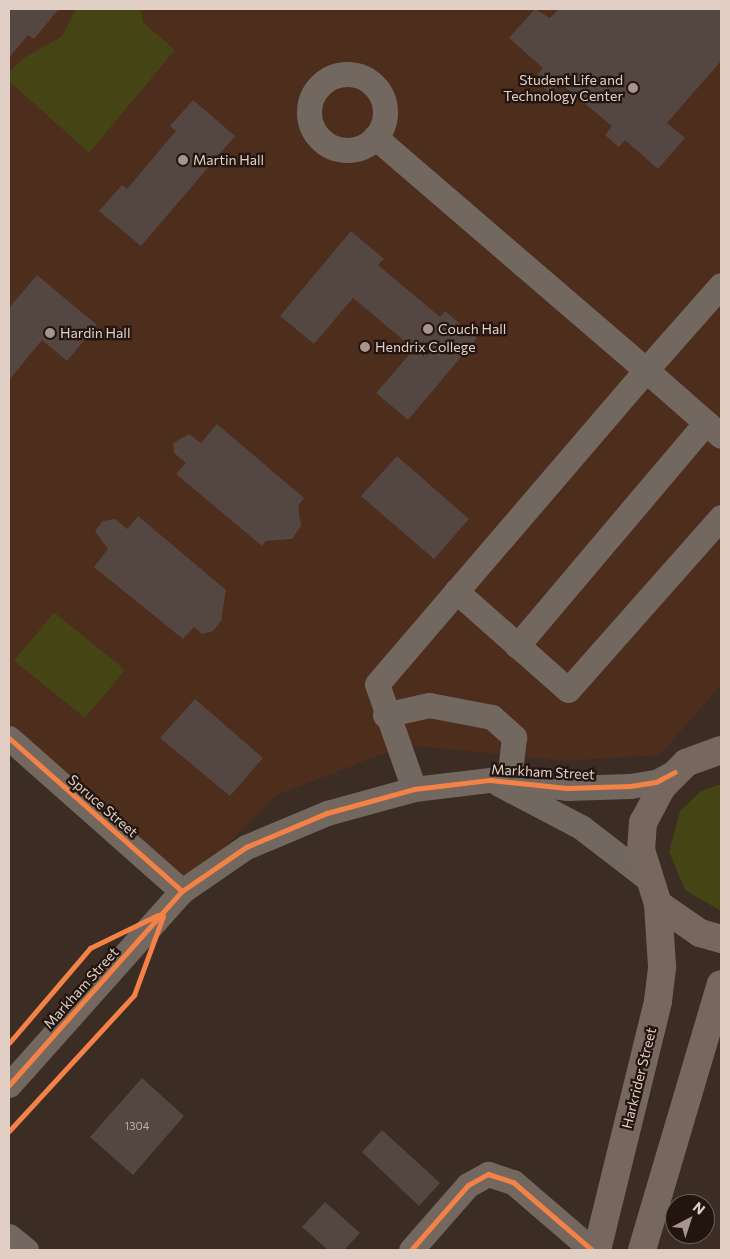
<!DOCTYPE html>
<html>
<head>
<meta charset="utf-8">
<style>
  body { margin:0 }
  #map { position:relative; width:730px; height:1259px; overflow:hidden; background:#3b2c24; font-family:Commissioner,sans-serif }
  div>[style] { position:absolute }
  .built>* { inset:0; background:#4d2d1c }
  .green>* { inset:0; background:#444414 }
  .building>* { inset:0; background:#544741 }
  .minor>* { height:25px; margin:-12.5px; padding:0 12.5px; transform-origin:12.5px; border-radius:12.5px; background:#726860 }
  .minor>.ring { margin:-12.5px; padding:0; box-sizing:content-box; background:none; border:25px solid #726860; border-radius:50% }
  .major>* { height:28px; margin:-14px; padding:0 14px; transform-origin:14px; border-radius:14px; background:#76685f }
  .cycleway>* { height:5px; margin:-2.5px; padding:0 2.5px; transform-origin:2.5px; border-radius:2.5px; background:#f48246 }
  .dots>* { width:14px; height:14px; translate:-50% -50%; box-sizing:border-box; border:2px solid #22150f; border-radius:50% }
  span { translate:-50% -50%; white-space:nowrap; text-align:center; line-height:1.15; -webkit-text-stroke:4.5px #22150f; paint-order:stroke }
  .number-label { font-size:11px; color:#beaca4 }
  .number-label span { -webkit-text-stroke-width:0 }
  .poi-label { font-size:14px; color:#e1cec5 }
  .right { translate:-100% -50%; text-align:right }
  .left { translate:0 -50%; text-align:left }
  .street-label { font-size:14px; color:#e1cec5 }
  .frame { position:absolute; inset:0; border:10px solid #e1cec5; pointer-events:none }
  .north { position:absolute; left:665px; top:1194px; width:50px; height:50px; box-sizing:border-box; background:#22150f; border:1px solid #6e5f58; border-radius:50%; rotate:40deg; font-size:14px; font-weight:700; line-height:20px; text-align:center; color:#e1cec5 }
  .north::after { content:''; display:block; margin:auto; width:18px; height:22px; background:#a7958d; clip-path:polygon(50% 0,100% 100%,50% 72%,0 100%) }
</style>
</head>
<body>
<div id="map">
  <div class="built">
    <div style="clip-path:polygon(9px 9px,721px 9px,721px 685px,660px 755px,564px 761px,406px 745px,275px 796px,182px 891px,9px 750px)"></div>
  </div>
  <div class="green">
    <div style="clip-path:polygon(76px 9px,141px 9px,143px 22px,175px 50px,89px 153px,9px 81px,9px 72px,24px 58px,62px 36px)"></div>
    <div style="clip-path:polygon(54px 612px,125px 670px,85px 718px,14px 661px)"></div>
    <div style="clip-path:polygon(721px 784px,721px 911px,685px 890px,669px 852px,680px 811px,701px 791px)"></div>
  </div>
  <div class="building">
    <div style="clip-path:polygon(9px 9px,59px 9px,34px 39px,28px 35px,9px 58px)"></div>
    <div style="clip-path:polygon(535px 9px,550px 18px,559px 9px,721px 9px,721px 61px,667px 123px,685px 138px,658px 169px,625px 140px,619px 147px,605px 135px,612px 126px,560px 83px,551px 94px,534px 79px,543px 68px,509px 38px)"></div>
    <div style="clip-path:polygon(193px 100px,235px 136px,141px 246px,99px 211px,122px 185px,127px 189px,176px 131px,170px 126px)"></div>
    <div style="clip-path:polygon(351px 231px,384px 259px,378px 265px,440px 317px,445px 311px,477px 338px,408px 420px,376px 393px,414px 349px,353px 298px,314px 344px,280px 316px)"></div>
    <div style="clip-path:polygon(37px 275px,97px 325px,67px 361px,42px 340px,9px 380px,9px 308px)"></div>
    <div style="clip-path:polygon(217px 424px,304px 498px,298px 506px,301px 526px,292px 539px,266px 541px,262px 546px,176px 474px,186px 463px,174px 453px,173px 443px,189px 434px,201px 443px)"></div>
    <div style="clip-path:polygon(397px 456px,469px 519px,434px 559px,361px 496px)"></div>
    <div style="clip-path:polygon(138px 516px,226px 590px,221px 621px,213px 631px,202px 634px,194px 627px,183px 639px,94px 567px,108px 549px,95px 531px,103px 521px,115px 519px,127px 529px)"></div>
    <div style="clip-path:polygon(195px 699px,263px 758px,230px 796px,160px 738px)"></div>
    <div style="clip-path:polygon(142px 1078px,184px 1116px,133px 1175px,90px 1137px)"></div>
    <div style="clip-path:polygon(382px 1130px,440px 1183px,419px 1206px,362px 1152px)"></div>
    <div style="clip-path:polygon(325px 1202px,360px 1233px,344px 1250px,328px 1250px,302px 1227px)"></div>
  </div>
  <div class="minor">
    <div class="ring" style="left:309px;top:74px;width:51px;height:51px"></div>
    <div style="left:375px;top:137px;width:357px;rotate:40.7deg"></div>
    <div style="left:646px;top:370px;width:113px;rotate:-48.6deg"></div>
    <div style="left:456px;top:591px;width:149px;rotate:41.5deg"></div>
    <div style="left:568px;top:690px;width:231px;rotate:-48.5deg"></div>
    <div style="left:517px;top:646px;width:293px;rotate:-49.8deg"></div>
    <div style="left:385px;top:715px;width:45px;rotate:-12.8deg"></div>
    <div style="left:429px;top:705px;width:64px;rotate:10.8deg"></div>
    <div style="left:492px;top:717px;width:30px;rotate:42deg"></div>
    <div style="left:514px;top:737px;width:43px;rotate:96.6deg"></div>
    <div style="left:9px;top:738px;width:231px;rotate:41.5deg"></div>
    <div style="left:499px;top:784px;width:93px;rotate:27.7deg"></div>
    <div style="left:581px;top:827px;width:82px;rotate:37.6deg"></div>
    <div style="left:414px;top:789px;width:111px;rotate:-109.4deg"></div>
    <div style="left:377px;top:684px;width:413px;rotate:-49.4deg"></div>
    <div style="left:646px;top:370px;width:100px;rotate:41.3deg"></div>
    <div style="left:9px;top:1085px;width:260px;rotate:-48.3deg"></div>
    <div style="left:182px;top:891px;width:78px;rotate:-34.5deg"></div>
    <div style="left:246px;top:847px;width:88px;rotate:-22.8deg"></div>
    <div style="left:327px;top:813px;width:90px;rotate:-15.4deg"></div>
    <div style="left:414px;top:789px;width:77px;rotate:-6.8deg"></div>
    <div style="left:490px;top:780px;width:77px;rotate:5.9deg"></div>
    <div style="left:567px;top:788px;width:63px;rotate:-1.8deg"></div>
    <div style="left:630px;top:786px;width:26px;rotate:-9deg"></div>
    <div style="left:656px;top:782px;width:21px;rotate:-28deg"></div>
    <div style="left:9px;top:1236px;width:22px;rotate:39deg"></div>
    <div style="left:411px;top:1250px;width:86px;rotate:-48.8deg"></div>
    <div style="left:468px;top:1185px;width:23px;rotate:-29deg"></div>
    <div style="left:488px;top:1174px;width:26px;rotate:18deg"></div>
    <div style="left:513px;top:1182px;width:104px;rotate:40.7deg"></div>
  </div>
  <div class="major">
    <div style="left:721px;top:750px;width:37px;rotate:160deg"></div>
    <div style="left:686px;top:763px;width:34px;rotate:135deg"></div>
    <div style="left:662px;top:787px;width:40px;rotate:118deg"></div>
    <div style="left:643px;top:822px;width:28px;rotate:94deg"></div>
    <div style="left:641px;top:850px;width:57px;rotate:72.5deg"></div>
    <div style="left:658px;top:904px;width:51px;rotate:34.6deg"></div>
    <div style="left:700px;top:933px;width:22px;rotate:16deg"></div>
    <div style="left:597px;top:1250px;width:256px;rotate:-76.2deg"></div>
    <div style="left:658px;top:1001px;width:35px;rotate:-83deg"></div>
    <div style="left:662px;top:966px;width:62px;rotate:-93.7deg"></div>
    <div style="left:642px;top:1250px;width:277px;rotate:-73.5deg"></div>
  </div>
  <div class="cycleway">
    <div style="left:9px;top:738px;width:231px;rotate:41.5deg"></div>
    <div style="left:9px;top:1043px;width:125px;rotate:-49.5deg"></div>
    <div style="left:90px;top:948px;width:76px;rotate:-25.9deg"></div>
    <div style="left:9px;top:1085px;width:260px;rotate:-48.3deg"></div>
    <div style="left:182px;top:891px;width:78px;rotate:-34.5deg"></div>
    <div style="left:246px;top:847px;width:88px;rotate:-22.8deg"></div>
    <div style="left:327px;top:813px;width:90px;rotate:-15.4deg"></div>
    <div style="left:414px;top:789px;width:77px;rotate:-6.8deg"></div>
    <div style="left:490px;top:780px;width:77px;rotate:5.9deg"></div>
    <div style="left:567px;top:788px;width:63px;rotate:-1.8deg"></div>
    <div style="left:630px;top:786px;width:26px;rotate:-9deg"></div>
    <div style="left:656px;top:782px;width:21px;rotate:-28deg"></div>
    <div style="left:9px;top:1131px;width:185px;rotate:-47.4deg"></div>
    <div style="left:134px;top:995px;width:84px;rotate:-69.8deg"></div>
    <div style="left:411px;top:1250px;width:86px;rotate:-48.8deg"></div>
    <div style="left:468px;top:1185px;width:23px;rotate:-29deg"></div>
    <div style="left:488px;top:1174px;width:26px;rotate:18deg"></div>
    <div style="left:513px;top:1182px;width:104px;rotate:40.7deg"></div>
  </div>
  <div class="dots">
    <div style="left:633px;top:88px;background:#a7958d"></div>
    <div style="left:183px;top:160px;background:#a7958d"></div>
    <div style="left:428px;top:329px;background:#a7958d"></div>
    <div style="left:50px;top:333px;background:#a7958d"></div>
    <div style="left:365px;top:347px;background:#a7958d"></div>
  </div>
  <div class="number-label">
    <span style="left:137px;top:1126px">1304</span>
  </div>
  <div class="poi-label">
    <span class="right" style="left:623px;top:88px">Student Life and<br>Technology Center</span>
    <span class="left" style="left:193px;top:160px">Martin Hall</span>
    <span class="left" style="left:438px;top:329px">Couch Hall</span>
    <span class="left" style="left:60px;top:333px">Hardin Hall</span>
    <span class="left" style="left:375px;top:347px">Hendrix College</span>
  </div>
  <div class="street-label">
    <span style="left:543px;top:772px;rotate:3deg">Markham Street</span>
    <span style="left:103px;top:806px;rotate:41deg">Spruce Street</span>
    <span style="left:81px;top:988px;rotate:-48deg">Markham Street</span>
    <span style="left:639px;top:1078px;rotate:-76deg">Harkrider Street</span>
  </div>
  <div class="frame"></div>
  <div class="north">N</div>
</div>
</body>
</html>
